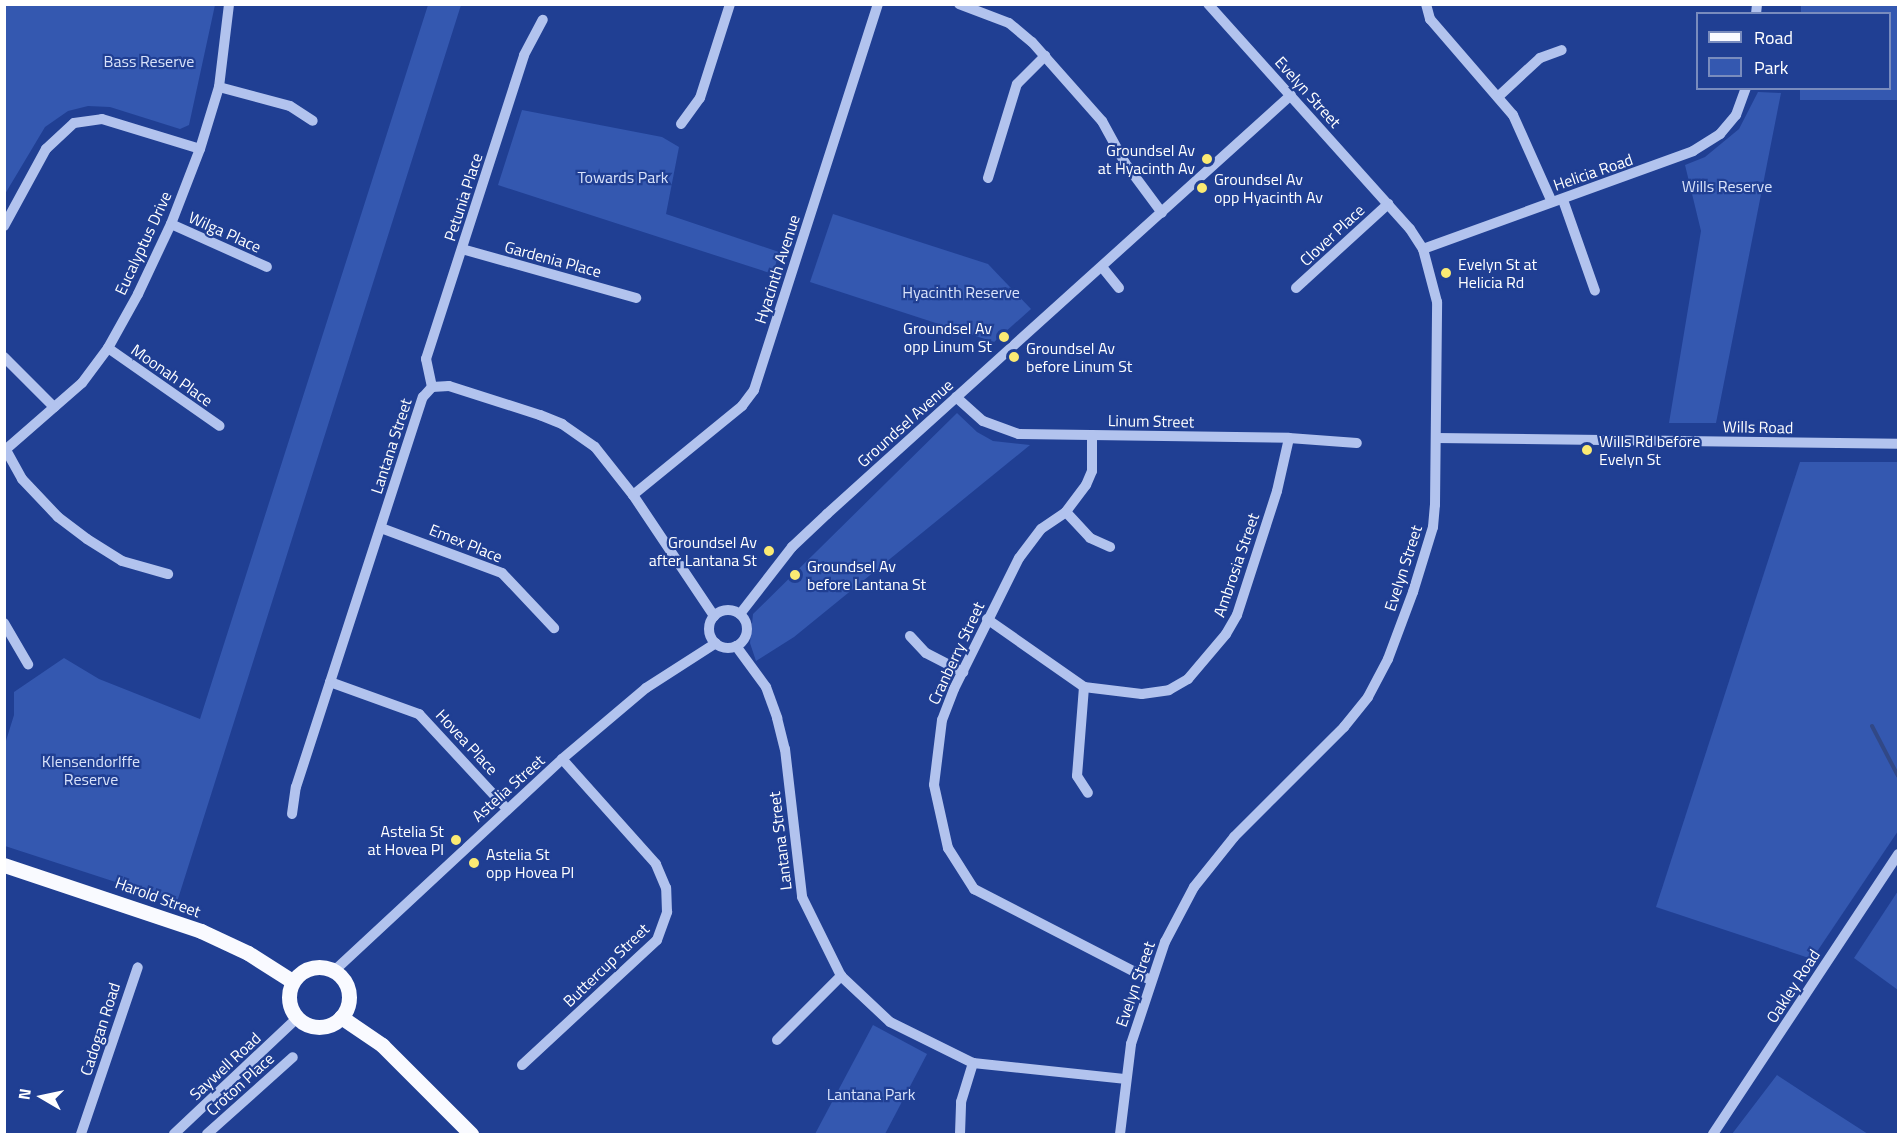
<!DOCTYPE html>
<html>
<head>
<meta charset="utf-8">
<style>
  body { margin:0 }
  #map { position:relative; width:1903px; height:1139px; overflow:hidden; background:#203f93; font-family:"Titillium Web",sans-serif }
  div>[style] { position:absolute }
  .green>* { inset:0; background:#3458b0 }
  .stream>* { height:4px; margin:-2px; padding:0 2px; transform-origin:2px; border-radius:2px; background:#314886 }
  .minor>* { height:10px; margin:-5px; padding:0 5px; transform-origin:5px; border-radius:5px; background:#b2c3ee }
  .minor>.ring { margin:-5px; padding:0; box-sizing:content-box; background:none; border:10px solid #b2c3ee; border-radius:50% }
  .major>* { height:15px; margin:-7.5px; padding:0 7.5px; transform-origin:7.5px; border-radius:7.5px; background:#f9faff }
  .major>.ring { margin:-7.5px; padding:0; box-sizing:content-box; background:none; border:15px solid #f9faff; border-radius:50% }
  .dots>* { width:16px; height:16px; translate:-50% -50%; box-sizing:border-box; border:3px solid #203f93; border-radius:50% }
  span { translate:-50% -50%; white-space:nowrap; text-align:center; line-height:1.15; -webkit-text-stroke:4.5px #203f93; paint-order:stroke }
  .park-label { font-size:16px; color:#d8e2fa }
  .street-label { font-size:16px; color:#fff }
  .poi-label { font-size:16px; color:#fff }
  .right { translate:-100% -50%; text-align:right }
  .left { translate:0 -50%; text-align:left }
  .frame { position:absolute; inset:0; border:6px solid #fff; pointer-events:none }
  .legend { position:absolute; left:1696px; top:12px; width:195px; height:78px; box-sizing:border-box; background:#203f93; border:2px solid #798cbe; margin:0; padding:8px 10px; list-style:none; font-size:18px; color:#fff }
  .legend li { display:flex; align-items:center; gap:12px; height:30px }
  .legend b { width:30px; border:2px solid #798cbe }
  .north { position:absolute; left:12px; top:1067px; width:60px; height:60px; -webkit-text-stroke:4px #203f93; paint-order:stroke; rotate:279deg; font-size:16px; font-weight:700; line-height:24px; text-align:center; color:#fff }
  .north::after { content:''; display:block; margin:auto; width:21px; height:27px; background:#fff; clip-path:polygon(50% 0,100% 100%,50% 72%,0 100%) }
</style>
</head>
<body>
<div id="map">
  <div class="green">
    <div style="clip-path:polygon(5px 4px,215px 5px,189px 125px,180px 129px,110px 107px,88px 106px,68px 111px,45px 127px,5px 194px)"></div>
    <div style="clip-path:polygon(428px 5px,461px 5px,177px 902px,5px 846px,5px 744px,14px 715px,14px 692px,64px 658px,99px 679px,200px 719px)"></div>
    <div style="clip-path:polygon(1801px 5px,1898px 5px,1898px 100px,1800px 100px,1800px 89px,1890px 88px,1890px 14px,1801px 13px)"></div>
    <div style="clip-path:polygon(1758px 92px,1781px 93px,1716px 423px,1669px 423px,1701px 231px,1685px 165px,1705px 157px,1739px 129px)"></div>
    <div style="clip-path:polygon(522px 110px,662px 137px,679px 147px,666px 214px,779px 252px,773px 274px,498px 185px)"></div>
    <div style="clip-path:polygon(833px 214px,988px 264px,1031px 309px,994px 342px,810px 282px)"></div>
    <div style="clip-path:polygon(957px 413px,977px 432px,993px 441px,1030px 445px,794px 637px,756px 661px,750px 643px,753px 614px)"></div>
    <div style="clip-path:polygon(1800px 462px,1898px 462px,1898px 831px,1812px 959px,1656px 907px)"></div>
    <div style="clip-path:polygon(1898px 891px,1898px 990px,1854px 958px)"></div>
    <div style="clip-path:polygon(873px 1025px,927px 1054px,885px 1134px,815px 1134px)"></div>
    <div style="clip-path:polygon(1777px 1075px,1812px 1098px,1868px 1134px,1732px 1134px)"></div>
  </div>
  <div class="stream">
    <div style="left:1872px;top:726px;width:56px;rotate:62.5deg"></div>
  </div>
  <div class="minor">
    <div style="left:959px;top:4px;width:53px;rotate:20.8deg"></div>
    <div style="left:1009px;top:23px;width:30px;rotate:40deg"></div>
    <div style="left:1032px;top:42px;width:106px;rotate:48.5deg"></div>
    <div style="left:1102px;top:121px;width:48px;rotate:61.3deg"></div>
    <div style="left:1125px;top:163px;width:62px;rotate:53.5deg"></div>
    <div style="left:1426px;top:4px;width:16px;rotate:75deg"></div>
    <div style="left:1430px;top:19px;width:127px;rotate:49.2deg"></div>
    <div style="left:1513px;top:115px;width:95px;rotate:65.9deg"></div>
    <div style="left:1756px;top:14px;width:10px;rotate:-84deg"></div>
    <div style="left:219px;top:87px;width:73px;rotate:15deg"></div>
    <div style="left:290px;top:106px;width:27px;rotate:33deg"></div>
    <div style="left:1500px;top:95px;width:54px;rotate:-42.8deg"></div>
    <div style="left:1540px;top:58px;width:23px;rotate:-20deg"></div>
    <div style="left:681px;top:124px;width:32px;rotate:-54deg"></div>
    <div style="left:700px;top:98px;width:99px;rotate:-72.3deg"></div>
    <div style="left:988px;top:178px;width:98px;rotate:-72.9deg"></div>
    <div style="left:1017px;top:84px;width:40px;rotate:-45deg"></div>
    <div style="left:1563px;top:200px;width:96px;rotate:70.6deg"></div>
    <div style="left:171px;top:224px;width:105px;rotate:24.1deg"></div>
    <div style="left:4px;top:226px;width:88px;rotate:-61.4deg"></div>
    <div style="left:46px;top:149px;width:38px;rotate:-43deg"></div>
    <div style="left:74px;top:123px;width:28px;rotate:-8deg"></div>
    <div style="left:102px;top:119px;width:102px;rotate:17deg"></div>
    <div style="left:462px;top:249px;width:181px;rotate:15.7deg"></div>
    <div style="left:1423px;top:249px;width:287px;rotate:-19.9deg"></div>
    <div style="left:1693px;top:151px;width:32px;rotate:-32deg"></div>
    <div style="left:1720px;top:134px;width:25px;rotate:-50deg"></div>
    <div style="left:1736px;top:115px;width:29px;rotate:-70deg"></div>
    <div style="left:1102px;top:267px;width:27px;rotate:51deg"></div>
    <div style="left:1296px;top:288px;width:125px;rotate:-42.4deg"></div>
    <div style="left:108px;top:348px;width:136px;rotate:34.9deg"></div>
    <div style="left:4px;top:357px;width:71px;rotate:45deg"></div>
    <div style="left:432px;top:387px;width:29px;rotate:-102deg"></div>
    <div style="left:426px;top:359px;width:319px;rotate:-72.1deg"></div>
    <div style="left:524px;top:55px;width:40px;rotate:-62deg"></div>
    <div style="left:956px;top:397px;width:36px;rotate:42deg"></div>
    <div style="left:983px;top:421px;width:38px;rotate:20deg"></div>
    <div style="left:1019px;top:434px;width:270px;rotate:0.8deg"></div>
    <div style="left:1289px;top:438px;width:68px;rotate:4.2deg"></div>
    <div style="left:1092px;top:435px;width:36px;rotate:90deg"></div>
    <div style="left:1092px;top:471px;width:15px;rotate:113deg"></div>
    <div style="left:1086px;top:485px;width:34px;rotate:127deg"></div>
    <div style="left:1066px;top:512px;width:30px;rotate:146deg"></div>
    <div style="left:1041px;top:529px;width:36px;rotate:127deg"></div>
    <div style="left:1019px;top:558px;width:146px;rotate:116.4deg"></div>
    <div style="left:954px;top:689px;width:33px;rotate:111deg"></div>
    <div style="left:942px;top:720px;width:65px;rotate:97deg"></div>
    <div style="left:934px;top:785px;width:65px;rotate:77.5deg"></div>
    <div style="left:948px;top:848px;width:49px;rotate:57.6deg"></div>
    <div style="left:974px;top:889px;width:198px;rotate:27.3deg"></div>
    <div style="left:1436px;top:438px;width:462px;rotate:0.7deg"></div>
    <div style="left:6px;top:450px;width:33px;rotate:61deg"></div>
    <div style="left:22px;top:479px;width:52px;rotate:46.5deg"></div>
    <div style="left:58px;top:517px;width:36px;rotate:37deg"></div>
    <div style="left:87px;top:539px;width:41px;rotate:32.2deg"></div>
    <div style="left:122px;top:561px;width:48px;rotate:15.8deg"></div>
    <div style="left:4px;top:451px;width:103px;rotate:-41.1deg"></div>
    <div style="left:82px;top:383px;width:44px;rotate:-53.4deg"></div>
    <div style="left:108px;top:348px;width:62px;rotate:-60.9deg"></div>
    <div style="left:138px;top:294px;width:77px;rotate:-64.8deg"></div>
    <div style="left:171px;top:224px;width:80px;rotate:-68.9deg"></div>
    <div style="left:200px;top:149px;width:65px;rotate:-73deg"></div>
    <div style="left:219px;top:87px;width:84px;rotate:-83.1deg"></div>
    <div style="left:633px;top:495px;width:141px;rotate:-39.2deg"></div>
    <div style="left:742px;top:406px;width:20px;rotate:-53deg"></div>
    <div style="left:754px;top:390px;width:405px;rotate:-72.2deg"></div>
    <div style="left:1066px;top:512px;width:35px;rotate:47deg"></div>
    <div style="left:1090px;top:538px;width:22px;rotate:24deg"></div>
    <div style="left:381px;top:528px;width:129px;rotate:20.4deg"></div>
    <div style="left:502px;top:573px;width:76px;rotate:46.6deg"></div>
    <div class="ring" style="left:709px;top:610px;width:28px;height:28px"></div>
    <div style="left:740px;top:614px;width:85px;rotate:-52.2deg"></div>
    <div style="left:792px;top:547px;width:48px;rotate:-43.3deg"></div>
    <div style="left:827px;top:514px;width:625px;rotate:-42.08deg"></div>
    <div style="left:987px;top:619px;width:118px;rotate:35deg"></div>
    <div style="left:1084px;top:687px;width:58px;rotate:6.9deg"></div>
    <div style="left:1142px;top:694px;width:27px;rotate:-8deg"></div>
    <div style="left:1169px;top:690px;width:22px;rotate:-30deg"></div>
    <div style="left:1188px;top:679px;width:59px;rotate:-49.8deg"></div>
    <div style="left:1226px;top:634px;width:22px;rotate:-60deg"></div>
    <div style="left:1237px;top:615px;width:130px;rotate:-72.1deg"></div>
    <div style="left:1277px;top:491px;width:54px;rotate:-77.2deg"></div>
    <div style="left:4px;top:623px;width:48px;rotate:59.7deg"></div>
    <div style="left:910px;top:636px;width:23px;rotate:47deg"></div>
    <div style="left:926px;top:653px;width:42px;rotate:27.2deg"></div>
    <div style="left:736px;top:646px;width:51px;rotate:53.8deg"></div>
    <div style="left:766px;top:687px;width:33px;rotate:70deg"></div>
    <div style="left:777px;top:718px;width:32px;rotate:76deg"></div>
    <div style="left:785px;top:749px;width:149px;rotate:83.4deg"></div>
    <div style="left:802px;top:897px;width:88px;rotate:63.7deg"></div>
    <div style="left:841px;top:976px;width:67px;rotate:43.2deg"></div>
    <div style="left:890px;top:1022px;width:93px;rotate:26.3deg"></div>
    <div style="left:973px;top:1063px;width:152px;rotate:6deg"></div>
    <div style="left:330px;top:682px;width:95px;rotate:19.8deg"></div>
    <div style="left:419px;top:714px;width:129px;rotate:47.2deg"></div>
    <div style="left:1084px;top:687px;width:89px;rotate:94.5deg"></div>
    <div style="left:1077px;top:776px;width:20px;rotate:57deg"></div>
    <div style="left:292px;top:814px;width:27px;rotate:-82deg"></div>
    <div style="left:296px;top:787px;width:410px;rotate:-72deg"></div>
    <div style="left:423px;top:397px;width:13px;rotate:-48deg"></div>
    <div style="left:432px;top:387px;width:17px;rotate:-3deg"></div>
    <div style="left:449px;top:386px;width:96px;rotate:17.7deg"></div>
    <div style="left:540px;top:415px;width:24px;rotate:22deg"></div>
    <div style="left:562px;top:424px;width:40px;rotate:34.9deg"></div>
    <div style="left:595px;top:447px;width:61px;rotate:51.6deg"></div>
    <div style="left:633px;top:495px;width:146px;rotate:56.2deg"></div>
    <div style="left:334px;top:971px;width:311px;rotate:-42.9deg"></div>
    <div style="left:562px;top:759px;width:110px;rotate:-40.2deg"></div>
    <div style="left:646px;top:688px;width:83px;rotate:-32.7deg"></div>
    <div style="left:777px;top:1040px;width:91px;rotate:-45deg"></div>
    <div style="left:522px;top:1065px;width:184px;rotate:-42.8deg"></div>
    <div style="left:657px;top:940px;width:30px;rotate:-70deg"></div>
    <div style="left:667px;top:912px;width:24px;rotate:-92deg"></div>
    <div style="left:666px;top:888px;width:26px;rotate:-113deg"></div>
    <div style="left:656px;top:864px;width:141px;rotate:-131.8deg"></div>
    <div style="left:81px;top:1134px;width:176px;rotate:-71.2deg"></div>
    <div style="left:174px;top:1134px;width:169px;rotate:-43.3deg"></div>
    <div style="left:207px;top:1134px;width:115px;rotate:-41.8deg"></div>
    <div style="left:960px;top:1134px;width:32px;rotate:-88deg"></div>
    <div style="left:961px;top:1102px;width:41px;rotate:-72.9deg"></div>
    <div style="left:1120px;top:1134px;width:91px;rotate:-83deg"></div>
    <div style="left:1131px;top:1044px;width:108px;rotate:-71.6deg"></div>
    <div style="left:1165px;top:942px;width:62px;rotate:-62.2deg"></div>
    <div style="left:1194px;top:887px;width:64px;rotate:-51.3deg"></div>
    <div style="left:1234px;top:837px;width:156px;rotate:-45deg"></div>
    <div style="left:1344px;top:727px;width:38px;rotate:-51deg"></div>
    <div style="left:1368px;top:697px;width:43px;rotate:-62.2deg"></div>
    <div style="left:1388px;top:659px;width:72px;rotate:-69.5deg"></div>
    <div style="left:1413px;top:592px;width:68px;rotate:-72.9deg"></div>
    <div style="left:1433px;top:527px;width:22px;rotate:-85deg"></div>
    <div style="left:1435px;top:505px;width:203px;rotate:-89.4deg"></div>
    <div style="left:1437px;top:302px;width:55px;rotate:-104.8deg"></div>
    <div style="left:1423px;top:249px;width:24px;rotate:-123deg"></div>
    <div style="left:1410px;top:229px;width:302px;rotate:-131.9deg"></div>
    <div style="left:1713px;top:1134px;width:336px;rotate:-56.5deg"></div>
  </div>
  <div class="major">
    <div style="left:4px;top:865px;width:208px;rotate:18.5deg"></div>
    <div style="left:201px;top:931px;width:52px;rotate:25.1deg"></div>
    <div style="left:248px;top:953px;width:52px;rotate:32.5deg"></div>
    <div class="ring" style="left:289px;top:967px;width:45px;height:45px"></div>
    <div style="left:341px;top:1017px;width:50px;rotate:34.3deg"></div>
    <div style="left:382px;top:1045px;width:126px;rotate:45deg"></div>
  </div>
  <div class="dots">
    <div style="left:1207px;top:159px;background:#fbea73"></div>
    <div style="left:1202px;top:188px;background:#fbea73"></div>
    <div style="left:1446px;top:273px;background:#fbea73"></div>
    <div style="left:1004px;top:337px;background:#fbea73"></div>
    <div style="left:1014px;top:357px;background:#fbea73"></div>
    <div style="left:1587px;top:450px;background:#fbea73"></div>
    <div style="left:769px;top:551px;background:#fbea73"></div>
    <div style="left:795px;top:575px;background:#fbea73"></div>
    <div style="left:456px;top:840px;background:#fbea73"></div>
    <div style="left:474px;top:863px;background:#fbea73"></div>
  </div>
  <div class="park-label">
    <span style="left:149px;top:61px">Bass Reserve</span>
    <span style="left:623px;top:177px">Towards Park</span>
    <span style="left:1727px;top:186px">Wills Reserve</span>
    <span style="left:961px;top:292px">Hyacinth Reserve</span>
    <span style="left:91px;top:770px">Klensendorlffe<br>Reserve</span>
    <span style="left:871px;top:1094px">Lantana Park</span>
  </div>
  <div class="street-label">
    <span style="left:1308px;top:92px;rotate:48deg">Evelyn Street</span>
    <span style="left:1593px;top:172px;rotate:-19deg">Helicia Road</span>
    <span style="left:463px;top:197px;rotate:-72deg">Petunia Place</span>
    <span style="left:225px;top:232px;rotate:24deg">Wilga Place</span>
    <span style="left:1332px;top:235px;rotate:-43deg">Clover Place</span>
    <span style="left:143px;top:243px;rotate:-65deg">Eucalyptus Drive</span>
    <span style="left:553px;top:259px;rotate:15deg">Gardenia Place</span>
    <span style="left:777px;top:269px;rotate:-72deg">Hyacinth Avenue</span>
    <span style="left:172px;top:375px;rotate:35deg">Moonah Place</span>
    <span style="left:1151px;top:421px;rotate:1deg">Linum Street</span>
    <span style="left:905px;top:423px;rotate:-42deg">Groundsel Avenue</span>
    <span style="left:1758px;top:427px;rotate:1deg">Wills Road</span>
    <span style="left:391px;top:446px;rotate:-72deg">Lantana Street</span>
    <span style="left:466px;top:543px;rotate:22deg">Emex Place</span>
    <span style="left:1236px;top:565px;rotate:-71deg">Ambrosia Street</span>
    <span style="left:1403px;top:568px;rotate:-72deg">Evelyn Street</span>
    <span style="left:956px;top:653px;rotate:-65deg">Cranberry Street</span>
    <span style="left:467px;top:742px;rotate:47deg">Hovea Place</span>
    <span style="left:508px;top:788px;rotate:-42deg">Astelia Street</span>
    <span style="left:780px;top:841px;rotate:-97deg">Lantana Street</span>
    <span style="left:158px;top:897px;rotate:20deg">Harold Street</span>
    <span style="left:606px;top:965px;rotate:-44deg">Buttercup Street</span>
    <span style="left:1135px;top:984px;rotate:-71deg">Evelyn Street</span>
    <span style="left:1793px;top:986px;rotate:-57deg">Oakley Road</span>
    <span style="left:100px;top:1029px;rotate:-72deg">Cadogan Road</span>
    <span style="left:225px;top:1066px;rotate:-43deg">Saywell Road</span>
    <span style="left:240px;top:1084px;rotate:-42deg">Croton Place</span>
  </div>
  <div class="poi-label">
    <span class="right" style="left:1195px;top:159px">Groundsel Av<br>at Hyacinth Av</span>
    <span class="left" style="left:1214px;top:188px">Groundsel Av<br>opp Hyacinth Av</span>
    <span class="left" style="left:1458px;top:273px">Evelyn St at<br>Helicia Rd</span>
    <span class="right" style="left:992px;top:337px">Groundsel Av<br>opp Linum St</span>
    <span class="left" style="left:1026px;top:357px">Groundsel Av<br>before Linum St</span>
    <span class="left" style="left:1599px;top:450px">Wills Rd before<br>Evelyn St</span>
    <span class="right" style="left:757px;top:551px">Groundsel Av<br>after Lantana St</span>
    <span class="left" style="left:807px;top:575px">Groundsel Av<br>before Lantana St</span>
    <span class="right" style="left:444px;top:840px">Astelia St<br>at Hovea Pl</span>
    <span class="left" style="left:486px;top:863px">Astelia St<br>opp Hovea Pl</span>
  </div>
  <div class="frame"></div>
  <ul class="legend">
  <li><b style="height:8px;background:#f9faff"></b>Road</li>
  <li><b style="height:16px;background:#3458b0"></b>Park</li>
  </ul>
  <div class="north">N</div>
</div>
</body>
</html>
